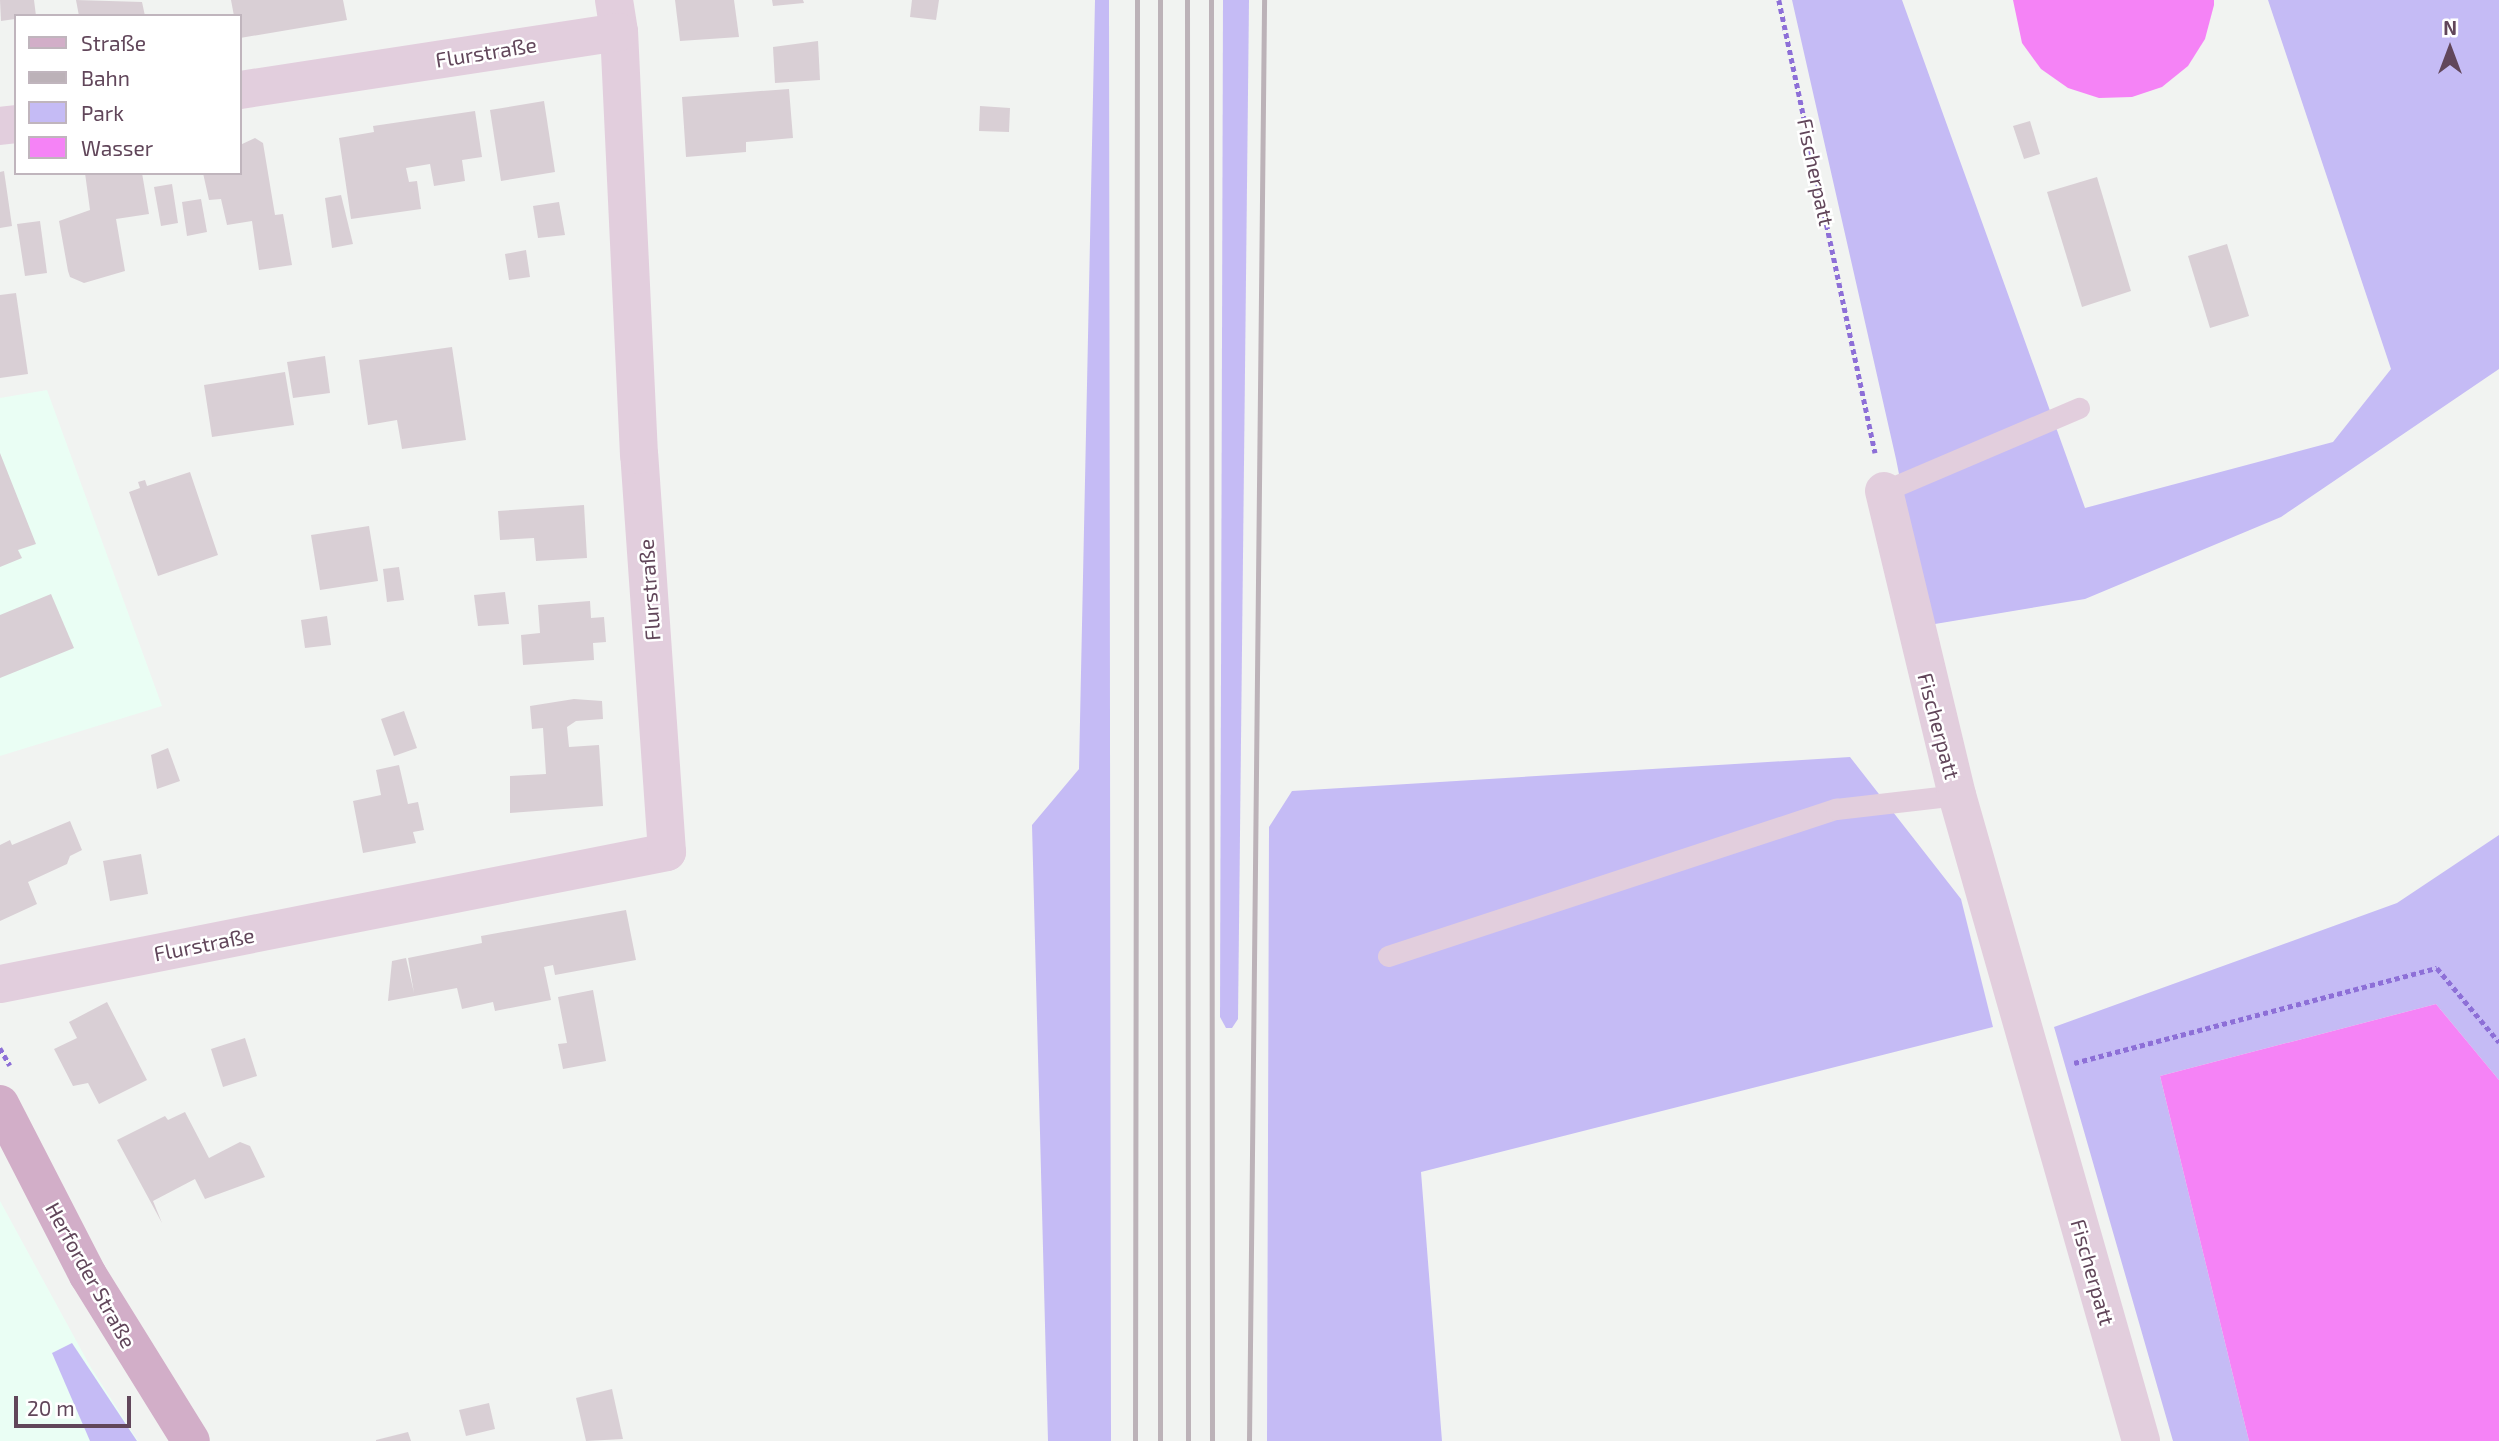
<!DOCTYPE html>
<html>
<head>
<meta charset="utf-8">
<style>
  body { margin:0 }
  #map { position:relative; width:2499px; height:1441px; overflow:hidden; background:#f1f3f1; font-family:"Exo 2",sans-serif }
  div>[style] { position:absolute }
  .commercial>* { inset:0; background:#eafef4 }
  .green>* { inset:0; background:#c5bbf5 }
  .water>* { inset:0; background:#f583f6 }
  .building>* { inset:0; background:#d9cfd5 }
  .path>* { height:4.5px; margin-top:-2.25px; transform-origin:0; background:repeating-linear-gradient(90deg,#8d6fd7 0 5px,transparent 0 8.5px) }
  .service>* { height:21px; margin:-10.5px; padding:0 10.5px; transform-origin:10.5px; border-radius:10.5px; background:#e2cedd }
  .minor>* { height:38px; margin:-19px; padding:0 19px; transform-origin:19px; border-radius:19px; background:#e2cedd }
  .primary>* { height:38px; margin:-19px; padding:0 19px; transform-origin:19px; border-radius:19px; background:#d2aec8 }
  .rail>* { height:5px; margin:-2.5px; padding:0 2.5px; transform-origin:2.5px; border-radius:2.5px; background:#bcb2b8 }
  span { translate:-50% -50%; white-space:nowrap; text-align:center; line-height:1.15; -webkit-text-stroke:5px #fff; paint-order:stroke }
  .street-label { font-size:21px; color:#61465a }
  .legend { position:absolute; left:14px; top:14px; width:228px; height:161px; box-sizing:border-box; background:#fff; border:2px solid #c0b5bd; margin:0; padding:9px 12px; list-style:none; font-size:21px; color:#61465a }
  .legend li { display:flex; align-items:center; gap:14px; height:35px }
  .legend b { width:35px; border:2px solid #c0b5bd }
  .north { position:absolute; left:2415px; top:14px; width:70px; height:70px; -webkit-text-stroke:5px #fff; paint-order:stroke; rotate:0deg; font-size:19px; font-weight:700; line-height:28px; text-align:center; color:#61465a }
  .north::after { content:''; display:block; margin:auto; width:24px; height:32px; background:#61465a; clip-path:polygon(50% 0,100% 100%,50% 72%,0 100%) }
  .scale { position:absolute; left:14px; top:1396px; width:117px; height:32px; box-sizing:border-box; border:4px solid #61465a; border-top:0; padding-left:9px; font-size:21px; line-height:24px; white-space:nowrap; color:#61465a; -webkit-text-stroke:5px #fff; paint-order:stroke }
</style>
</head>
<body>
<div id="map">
  <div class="commercial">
    <div style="clip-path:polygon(47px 390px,162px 706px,0 756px,0 398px)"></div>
    <div style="clip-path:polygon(0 1201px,90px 1366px,138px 1441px,0 1441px)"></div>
  </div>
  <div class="green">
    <div style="clip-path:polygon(1095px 0,1109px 0,1111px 1441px,1048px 1441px,1032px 825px,1079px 769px)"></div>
    <div style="clip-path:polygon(1223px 0,1249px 0,1238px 1019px,1232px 1028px,1226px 1028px,1220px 1017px)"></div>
    <div style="clip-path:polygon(1792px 0,1902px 0,2085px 508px,2333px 442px,2391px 369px,2268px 0,2499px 0,2499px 369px,2281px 517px,2085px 599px,1929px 625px,1896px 459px)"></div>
    <div style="clip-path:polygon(1850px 757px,1961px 899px,1993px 1027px,1421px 1172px,1442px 1441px,1267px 1441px,1269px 827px,1292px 791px)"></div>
    <div style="clip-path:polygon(2499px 835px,2499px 1080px,2436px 1004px,2160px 1076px,2249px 1441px,2173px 1441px,2054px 1027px,2397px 903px)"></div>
    <div style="clip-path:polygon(72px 1343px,137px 1441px,90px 1441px,52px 1353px)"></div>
  </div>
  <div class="water">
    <div style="clip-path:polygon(2013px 0,2214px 0,2214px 5px,2205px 39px,2188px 66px,2162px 87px,2132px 97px,2099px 98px,2068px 88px,2041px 69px,2022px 43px)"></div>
    <div style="clip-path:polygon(2436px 1004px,2499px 1080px,2499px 1441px,2249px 1441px,2160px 1076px)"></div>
  </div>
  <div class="building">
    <div style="clip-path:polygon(0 0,34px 0,36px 16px,1px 21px)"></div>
    <div style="clip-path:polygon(76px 0,142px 2px,145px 16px,79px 16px)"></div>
    <div style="clip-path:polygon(231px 0,343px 0,347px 20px,240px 38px,240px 16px,234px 16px)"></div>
    <div style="clip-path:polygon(675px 0,734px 0,739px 37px,680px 41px)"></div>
    <div style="clip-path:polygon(772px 0,803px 0,804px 3px,773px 6px)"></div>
    <div style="clip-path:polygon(912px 0,939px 0,936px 20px,910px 17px)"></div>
    <div style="clip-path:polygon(818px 41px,820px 80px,775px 83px,773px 47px)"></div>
    <div style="clip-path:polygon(789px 89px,793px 138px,746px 142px,746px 152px,686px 157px,682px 97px)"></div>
    <div style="clip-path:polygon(544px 101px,555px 172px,501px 181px,490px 110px)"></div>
    <div style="clip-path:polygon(980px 106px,1010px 108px,1009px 132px,979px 131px)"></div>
    <div style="clip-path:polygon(475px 111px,482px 157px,462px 160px,465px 181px,434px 186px,430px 164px,406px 168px,409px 182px,417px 181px,421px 209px,351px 219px,339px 138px,374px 132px,373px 126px)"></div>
    <div style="clip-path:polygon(2030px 121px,2040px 154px,2024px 159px,2013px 126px)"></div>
    <div style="clip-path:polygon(255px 138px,263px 143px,275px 215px,283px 214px,292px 265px,259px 270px,252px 221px,227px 225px,221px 199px,209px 200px,203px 173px,240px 173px,240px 145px)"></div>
    <div style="clip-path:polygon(4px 171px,12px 226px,0 228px,0 172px)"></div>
    <div style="clip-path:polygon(85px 173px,142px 173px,149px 214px,116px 219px,125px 271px,84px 283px,70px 277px,68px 271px,59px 221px,90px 210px)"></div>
    <div style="clip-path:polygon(2097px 177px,2131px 291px,2082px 307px,2047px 192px)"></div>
    <div style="clip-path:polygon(172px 184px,178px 223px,161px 226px,154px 187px)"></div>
    <div style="clip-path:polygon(341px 195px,353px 244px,332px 248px,325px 198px)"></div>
    <div style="clip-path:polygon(201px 199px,207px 232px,187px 236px,182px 202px)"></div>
    <div style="clip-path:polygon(559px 202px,565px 235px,538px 238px,533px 206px)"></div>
    <div style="clip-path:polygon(40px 221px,47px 273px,25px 276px,17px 224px)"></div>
    <div style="clip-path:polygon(2227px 244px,2249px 316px,2210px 328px,2188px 256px)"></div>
    <div style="clip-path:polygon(526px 250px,530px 277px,509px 280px,505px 254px)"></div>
    <div style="clip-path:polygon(16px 293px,28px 374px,0 378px,0 295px)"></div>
    <div style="clip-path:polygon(452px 347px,466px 440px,402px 449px,397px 420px,368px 425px,359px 360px)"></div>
    <div style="clip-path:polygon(325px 356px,330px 393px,293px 398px,287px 362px)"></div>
    <div style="clip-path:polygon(285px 372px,294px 425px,212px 437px,204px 385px)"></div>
    <div style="clip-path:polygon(0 453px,36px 544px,18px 550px,22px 558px,0 567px)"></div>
    <div style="clip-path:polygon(190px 472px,218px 555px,158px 576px,129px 492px,140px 488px,138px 482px,145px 480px,147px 486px)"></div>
    <div style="clip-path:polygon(584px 505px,587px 558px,536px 561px,534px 538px,500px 540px,498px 511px)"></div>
    <div style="clip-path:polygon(369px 526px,378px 581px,320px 590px,311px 535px)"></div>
    <div style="clip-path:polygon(399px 567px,404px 600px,387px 602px,383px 569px)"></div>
    <div style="clip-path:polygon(505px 592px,509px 624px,478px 626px,474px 595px)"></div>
    <div style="clip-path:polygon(51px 594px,74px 648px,0 678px,0 615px)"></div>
    <div style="clip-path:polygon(590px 601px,591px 618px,604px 617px,606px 642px,593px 643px,594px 660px,523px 665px,521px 635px,540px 633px,538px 605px)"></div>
    <div style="clip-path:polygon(327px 616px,331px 645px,305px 648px,301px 620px)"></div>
    <div style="clip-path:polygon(574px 699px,602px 701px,603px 719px,576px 721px,567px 727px,569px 747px,599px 745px,603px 806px,510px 813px,510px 776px,546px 774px,543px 728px,532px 729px,530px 706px)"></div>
    <div style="clip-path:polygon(404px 711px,417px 748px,394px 756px,381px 719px)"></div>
    <div style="clip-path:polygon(168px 748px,180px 781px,157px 789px,151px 755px)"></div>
    <div style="clip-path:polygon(399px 765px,408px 804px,418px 802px,424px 830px,413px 832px,416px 843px,363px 853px,353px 801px,381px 795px,376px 770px)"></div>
    <div style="clip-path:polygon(70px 821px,82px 850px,70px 856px,67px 864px,28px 882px,37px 904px,0 921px,0 845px,10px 840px,12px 845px)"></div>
    <div style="clip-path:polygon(141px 854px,148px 894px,110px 901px,103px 861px)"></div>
    <div style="clip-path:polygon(626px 910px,636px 960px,555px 975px,553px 965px,544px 967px,551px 1000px,495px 1011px,493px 1002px,462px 1009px,457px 988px,388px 1001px,392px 961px,406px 958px,414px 993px,408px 958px,482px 943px,481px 936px)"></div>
    <div style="clip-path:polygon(593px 990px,606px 1061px,563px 1069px,558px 1044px,567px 1043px,558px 997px)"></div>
    <div style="clip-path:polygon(107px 1002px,147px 1080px,99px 1104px,88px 1083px,73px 1086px,54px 1049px,77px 1038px,69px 1022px)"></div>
    <div style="clip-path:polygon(245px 1038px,257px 1076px,223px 1087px,211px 1049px)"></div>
    <div style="clip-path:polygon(185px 1112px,209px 1158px,240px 1142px,250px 1146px,265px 1177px,205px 1199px,195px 1179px,153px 1201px,162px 1223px,117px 1140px,165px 1116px,168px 1120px)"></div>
    <div style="clip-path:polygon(612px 1389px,623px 1439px,586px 1441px,576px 1398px)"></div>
    <div style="clip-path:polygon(489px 1403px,495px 1429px,466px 1436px,459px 1410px)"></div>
    <div style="clip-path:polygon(408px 1432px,411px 1441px,376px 1441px,376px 1440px)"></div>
  </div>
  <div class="path">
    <div style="left:1779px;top:0;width:463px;rotate:78deg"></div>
    <div style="left:0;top:1048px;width:20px;rotate:60deg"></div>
    <div style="left:2074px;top:1063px;width:375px;rotate:-14.7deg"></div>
    <div style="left:2437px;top:968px;width:97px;rotate:50deg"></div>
  </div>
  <div class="service">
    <div style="left:1884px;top:491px;width:212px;rotate:-23.1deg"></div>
    <div style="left:1388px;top:956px;width:472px;rotate:-18.2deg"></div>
    <div style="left:1836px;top:809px;width:122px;rotate:-6.6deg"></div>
  </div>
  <div class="minor">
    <div style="left:614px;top:0;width:32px;rotate:81deg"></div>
    <div style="left:0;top:126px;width:16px;rotate:-7deg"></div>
    <div style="left:1884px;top:491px;width:313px;rotate:76.5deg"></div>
    <div style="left:1957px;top:795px;width:672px;rotate:74.1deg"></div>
    <div style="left:0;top:984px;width:680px;rotate:-11.19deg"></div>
    <div style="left:667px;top:852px;width:398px;rotate:-94deg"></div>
    <div style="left:639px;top:455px;width:423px;rotate:-92.7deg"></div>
    <div style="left:619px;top:32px;width:383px;rotate:171.3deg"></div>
  </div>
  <div class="primary">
    <div style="left:0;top:1104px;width:192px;rotate:62.8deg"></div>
    <div style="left:88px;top:1275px;width:195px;rotate:58.2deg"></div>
  </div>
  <div class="rail">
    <div style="left:1187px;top:0;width:1441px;rotate:89.96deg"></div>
    <div style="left:1211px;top:0;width:1441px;rotate:89.96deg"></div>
    <div style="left:1135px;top:1441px;width:1441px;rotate:-89.92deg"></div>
    <div style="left:1160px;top:1441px;width:1441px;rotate:-90deg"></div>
    <div style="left:1249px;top:1441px;width:1441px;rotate:-89.4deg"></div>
  </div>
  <div class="street-label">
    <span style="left:486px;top:52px;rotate:-9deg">Flurstraße</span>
    <span style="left:1816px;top:172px;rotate:78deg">Fischerpatt</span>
    <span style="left:649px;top:590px;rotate:-94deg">Flurstraße</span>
    <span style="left:1939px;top:726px;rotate:75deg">Fischerpatt</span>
    <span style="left:204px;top:944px;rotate:-11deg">Flurstraße</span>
    <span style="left:2093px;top:1272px;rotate:74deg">Fischerpatt</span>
    <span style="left:91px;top:1275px;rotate:61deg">Herforder Straße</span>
  </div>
  <ul class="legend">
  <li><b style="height:9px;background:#d2aec8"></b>Straße</li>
  <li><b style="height:9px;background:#bcb2b8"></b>Bahn</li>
  <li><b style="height:19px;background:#c5bbf5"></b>Park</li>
  <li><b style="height:19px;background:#f583f6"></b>Wasser</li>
  </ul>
  <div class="north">N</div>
  <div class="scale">20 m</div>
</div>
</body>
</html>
